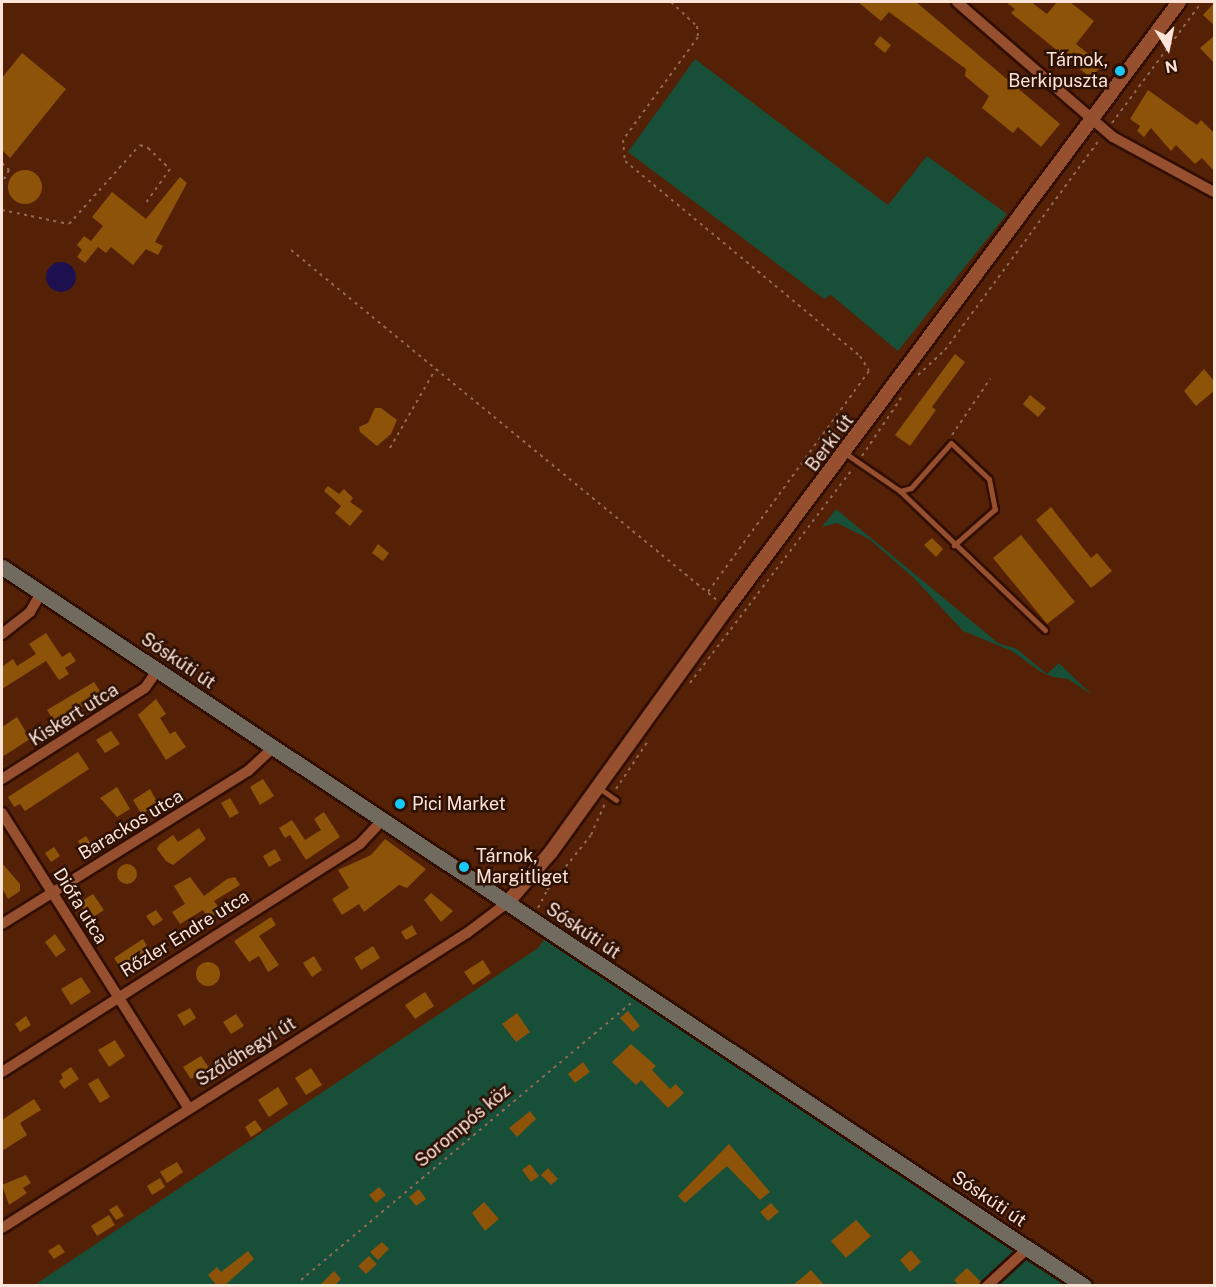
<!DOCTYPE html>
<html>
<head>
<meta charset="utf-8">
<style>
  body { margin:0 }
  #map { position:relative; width:1216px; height:1287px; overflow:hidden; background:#542106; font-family:"Public Sans",sans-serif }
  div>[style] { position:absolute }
  .green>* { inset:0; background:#174f39 }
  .water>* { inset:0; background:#1d1050 }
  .round { border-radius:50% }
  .building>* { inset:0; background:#8d5309 }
  .path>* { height:2px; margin-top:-1px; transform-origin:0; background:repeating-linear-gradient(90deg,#926853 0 3px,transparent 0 7.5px) }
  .roads { filter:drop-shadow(2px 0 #310e00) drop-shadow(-2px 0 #310e00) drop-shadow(0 2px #310e00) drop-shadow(0 -2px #310e00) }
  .service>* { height:5px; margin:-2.5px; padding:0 2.5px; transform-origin:2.5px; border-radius:2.5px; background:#96502f }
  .minor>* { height:10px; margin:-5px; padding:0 5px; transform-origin:5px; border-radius:5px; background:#96502f }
  .tertiary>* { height:14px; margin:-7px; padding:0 7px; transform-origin:7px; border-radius:7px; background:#96502f }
  .secondary>* { height:15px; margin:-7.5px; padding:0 7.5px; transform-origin:7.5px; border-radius:7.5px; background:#716a5f }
  .dots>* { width:16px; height:16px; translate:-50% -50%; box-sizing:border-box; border:3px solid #2d1104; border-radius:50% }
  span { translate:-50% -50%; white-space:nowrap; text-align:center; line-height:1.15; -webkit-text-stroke:5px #2d1104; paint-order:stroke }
  .poi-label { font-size:18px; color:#fde4d9 }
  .right { translate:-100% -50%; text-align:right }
  .left { translate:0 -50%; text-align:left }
  .street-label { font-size:18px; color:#fde4d9 }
  .frame { position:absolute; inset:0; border:3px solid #fde4d9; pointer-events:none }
  .north { position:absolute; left:1138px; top:18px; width:60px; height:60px; -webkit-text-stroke:4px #2d1104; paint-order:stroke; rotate:170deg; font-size:16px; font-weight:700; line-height:24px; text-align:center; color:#fde4d9 }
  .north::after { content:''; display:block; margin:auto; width:21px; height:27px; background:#fde4d9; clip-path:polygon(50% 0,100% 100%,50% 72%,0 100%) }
</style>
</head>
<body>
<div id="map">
  <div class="green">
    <div style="clip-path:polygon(695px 59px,888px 205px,927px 156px,1007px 214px,898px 351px,831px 295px,824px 299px,628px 152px)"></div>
    <div style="clip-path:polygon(836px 509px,998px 643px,1017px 649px,1047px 674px,1059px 663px,1092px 695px,1068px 679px,1053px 677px,1041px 672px,1012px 651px,963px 631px,914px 578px,869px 539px,837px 523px,822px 527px)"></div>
    <div style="clip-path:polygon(553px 927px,1048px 1254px,1098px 1285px,33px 1286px,538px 948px)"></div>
  </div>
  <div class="water">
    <div class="round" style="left:46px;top:262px;width:30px;height:30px"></div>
  </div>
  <div class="building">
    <div style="clip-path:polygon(858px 2px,916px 2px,1060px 124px,1041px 147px,1018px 127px,1013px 133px,982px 108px,989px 96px,965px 76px,966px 69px,889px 12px,881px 21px)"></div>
    <div style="clip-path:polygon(1006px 2px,1031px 2px,1047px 14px,1057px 2px,1070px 2px,1094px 21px,1076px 44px,1102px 65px,1091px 78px,1011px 13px,1015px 9px)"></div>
    <div style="clip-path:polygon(1215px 2px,1215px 26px,1203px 15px)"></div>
    <div style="clip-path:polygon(1215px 35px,1215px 64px,1200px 48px)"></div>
    <div style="clip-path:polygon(880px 36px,891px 45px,885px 53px,874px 44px)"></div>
    <div style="clip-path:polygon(22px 53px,66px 89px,10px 158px,2px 150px,2px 78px)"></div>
    <div style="clip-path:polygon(1148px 90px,1197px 125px,1201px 120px,1215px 134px,1215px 172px,1202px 158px,1195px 164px,1176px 145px,1171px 151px,1151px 128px,1144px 137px,1137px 131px,1140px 126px,1130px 119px)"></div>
    <div class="round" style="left:8px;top:170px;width:34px;height:34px"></div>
    <div style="clip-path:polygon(180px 177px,187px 183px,155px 242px,163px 246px,158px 255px,146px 249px,133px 265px,111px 247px,106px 253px,98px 247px,85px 263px,77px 257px,82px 250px,77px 245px,84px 236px,91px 241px,103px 226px,92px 217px,112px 192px,146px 219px)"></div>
    <div style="clip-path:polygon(955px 354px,965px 362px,932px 407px,936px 410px,910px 446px,895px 435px)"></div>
    <div style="clip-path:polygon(1204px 369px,1215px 382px,1215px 390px,1196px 406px,1184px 391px)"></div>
    <div style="clip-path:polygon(1030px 395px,1046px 408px,1038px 417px,1023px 404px)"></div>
    <div style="clip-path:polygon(375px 408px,381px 408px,397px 420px,391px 434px,377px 446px,360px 432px,359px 427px,368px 423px)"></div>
    <div style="clip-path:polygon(328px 486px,339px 494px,344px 489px,353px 498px,350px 502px,363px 511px,350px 526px,335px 513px,341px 506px,324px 491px)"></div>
    <div style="clip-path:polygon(1051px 507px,1091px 558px,1097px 553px,1112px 571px,1091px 588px,1036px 520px)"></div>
    <div style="clip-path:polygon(1021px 535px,1075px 602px,1047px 624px,993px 558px)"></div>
    <div style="clip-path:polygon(932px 538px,943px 549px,936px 557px,924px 545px)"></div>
    <div style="clip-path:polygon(378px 544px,389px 553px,383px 561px,372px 553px)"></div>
    <div style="clip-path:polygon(46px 633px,62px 657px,70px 652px,76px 661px,65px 668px,69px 674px,59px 680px,46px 661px,2px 689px,2px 667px,13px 659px,17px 666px,36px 654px,29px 644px)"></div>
    <div style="clip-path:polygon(94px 682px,102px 694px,56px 724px,47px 710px)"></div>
    <div style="clip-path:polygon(156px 699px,166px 714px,160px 718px,170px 734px,175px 731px,186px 747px,166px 760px,138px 715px)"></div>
    <div style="clip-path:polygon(17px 717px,30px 739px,2px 757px,2px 727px)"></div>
    <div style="clip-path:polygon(111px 731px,120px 744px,105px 753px,96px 740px)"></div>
    <div style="clip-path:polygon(78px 752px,89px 769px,25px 811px,20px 804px,14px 807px,8px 797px)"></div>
    <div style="clip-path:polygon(263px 779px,274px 796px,260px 805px,250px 787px)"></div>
    <div style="clip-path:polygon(117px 787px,130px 809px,117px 817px,100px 798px)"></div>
    <div style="clip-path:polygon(150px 789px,157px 802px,142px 815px,133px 800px)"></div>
    <div style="clip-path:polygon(230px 798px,239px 813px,230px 818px,221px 803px)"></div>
    <div style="clip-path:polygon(324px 812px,340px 837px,306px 860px,290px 835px,285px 838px,279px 828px,292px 820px,305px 840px,321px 830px,314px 819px)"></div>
    <div style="clip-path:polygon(199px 828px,206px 839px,173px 865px,166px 861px,157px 849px,159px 845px,173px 835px,178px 842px)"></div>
    <div style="clip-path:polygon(86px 836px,92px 846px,84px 851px,78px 841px)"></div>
    <div style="clip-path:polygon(385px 839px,426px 869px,407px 888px,399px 885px,364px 912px,359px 904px,342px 915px,332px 899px,349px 888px,338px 870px,371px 855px)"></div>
    <div style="clip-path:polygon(54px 847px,60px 856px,51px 862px,45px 853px)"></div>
    <div style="clip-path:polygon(275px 849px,281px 860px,269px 867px,263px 856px)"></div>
    <div style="clip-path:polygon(2px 863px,20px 884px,20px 891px,8px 899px,2px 888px)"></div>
    <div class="round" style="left:117px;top:864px;width:20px;height:20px"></div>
    <div style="clip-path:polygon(190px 877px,204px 896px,227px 879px,235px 877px,240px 885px,214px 901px,221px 911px,208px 919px,203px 910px,180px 924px,172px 912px,185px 904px,174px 886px)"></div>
    <div style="clip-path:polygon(431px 893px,453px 911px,441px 922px,424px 900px)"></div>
    <div style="clip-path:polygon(93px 894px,104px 910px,90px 919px,79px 903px)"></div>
    <div style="clip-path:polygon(156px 910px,163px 920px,153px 926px,146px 916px)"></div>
    <div style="clip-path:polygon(271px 917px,276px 925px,259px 936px,279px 965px,268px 972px,259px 956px,249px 962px,234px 941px)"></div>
    <div style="clip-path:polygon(412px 925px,417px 934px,406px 940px,401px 932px)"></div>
    <div style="clip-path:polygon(55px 934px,66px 950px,56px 957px,45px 942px)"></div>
    <div style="clip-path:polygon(143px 939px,149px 949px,145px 952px,148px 958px,124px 973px,114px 958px)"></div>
    <div style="clip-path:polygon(373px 946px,380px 958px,361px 970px,354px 958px)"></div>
    <div style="clip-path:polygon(314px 956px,322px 970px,312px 977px,303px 963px)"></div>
    <div style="clip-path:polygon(483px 960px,491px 973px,473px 985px,464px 972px)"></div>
    <div class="round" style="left:196px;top:962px;width:24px;height:24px"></div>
    <div style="clip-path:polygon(81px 977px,91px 992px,71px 1005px,61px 989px)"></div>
    <div style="clip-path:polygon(425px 992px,434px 1006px,415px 1019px,405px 1005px)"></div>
    <div style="clip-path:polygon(190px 1008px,196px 1018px,184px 1026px,177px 1015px)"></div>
    <div style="clip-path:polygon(628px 1011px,640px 1026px,633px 1032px,620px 1018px)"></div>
    <div style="clip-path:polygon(517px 1013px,530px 1032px,516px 1042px,502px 1024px)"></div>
    <div style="clip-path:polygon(236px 1014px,244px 1026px,231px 1034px,223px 1022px)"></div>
    <div style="clip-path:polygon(26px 1016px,31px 1025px,20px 1032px,15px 1024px)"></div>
    <div style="clip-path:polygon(115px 1040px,125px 1056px,109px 1067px,98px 1050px)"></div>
    <div style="clip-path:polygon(631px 1044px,656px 1066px,652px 1070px,670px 1089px,676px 1084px,684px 1093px,668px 1108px,641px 1080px,636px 1085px,612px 1062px)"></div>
    <div style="clip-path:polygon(201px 1056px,209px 1068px,191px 1079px,183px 1067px)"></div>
    <div style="clip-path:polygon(583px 1062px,590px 1072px,575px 1083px,568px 1074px)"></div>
    <div style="clip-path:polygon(71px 1067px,79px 1079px,64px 1089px,59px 1081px,63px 1078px,61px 1074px)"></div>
    <div style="clip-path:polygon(311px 1068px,322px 1085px,306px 1095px,295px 1078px)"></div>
    <div style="clip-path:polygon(98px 1078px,110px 1097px,100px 1103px,88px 1084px)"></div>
    <div style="clip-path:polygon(278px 1087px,288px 1104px,269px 1117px,258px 1100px)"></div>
    <div style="clip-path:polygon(34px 1099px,41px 1110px,20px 1123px,27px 1135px,2px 1151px,2px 1120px)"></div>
    <div style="clip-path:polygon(530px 1111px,536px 1119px,517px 1137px,509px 1128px)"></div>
    <div style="clip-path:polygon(466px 1118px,473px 1127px,460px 1137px,453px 1128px)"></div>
    <div style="clip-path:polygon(255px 1120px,262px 1130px,251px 1137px,245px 1127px)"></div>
    <div style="clip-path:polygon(729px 1144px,770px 1192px,760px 1200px,727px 1166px,685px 1203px,678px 1196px)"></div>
    <div style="clip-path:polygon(177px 1162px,183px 1172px,167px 1183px,160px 1172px)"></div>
    <div style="clip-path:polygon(530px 1164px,539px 1176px,531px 1182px,522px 1170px)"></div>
    <div style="clip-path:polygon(548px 1168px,558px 1179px,551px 1185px,541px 1175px)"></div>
    <div style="clip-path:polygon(26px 1175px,31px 1183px,23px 1188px,27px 1193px,9px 1205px,2px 1185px)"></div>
    <div style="clip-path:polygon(160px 1178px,165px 1187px,152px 1195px,147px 1186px)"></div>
    <div style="clip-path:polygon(379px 1187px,386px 1195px,376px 1203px,369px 1195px)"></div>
    <div style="clip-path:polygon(419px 1189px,426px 1199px,416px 1206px,409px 1197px)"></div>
    <div style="clip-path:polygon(484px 1202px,499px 1219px,485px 1231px,472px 1213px)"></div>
    <div style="clip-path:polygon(771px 1203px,779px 1212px,768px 1221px,760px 1212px)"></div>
    <div style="clip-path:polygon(117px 1205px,124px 1216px,116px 1220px,109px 1210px)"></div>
    <div style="clip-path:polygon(109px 1215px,115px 1225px,97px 1236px,91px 1226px)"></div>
    <div style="clip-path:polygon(856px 1220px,871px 1236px,846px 1258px,831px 1241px)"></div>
    <div style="clip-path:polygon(382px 1242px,389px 1249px,378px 1260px,370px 1252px)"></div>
    <div style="clip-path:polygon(59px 1244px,65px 1252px,54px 1259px,48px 1251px)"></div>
    <div style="clip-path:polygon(911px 1250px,921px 1262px,910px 1272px,900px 1260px)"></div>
    <div style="clip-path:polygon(248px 1251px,254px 1259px,224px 1286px,217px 1286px,208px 1275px,217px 1267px,221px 1272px)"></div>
    <div style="clip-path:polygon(369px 1256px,377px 1264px,366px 1274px,358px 1266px)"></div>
    <div style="clip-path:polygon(967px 1268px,981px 1282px,980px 1286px,959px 1286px,954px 1280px)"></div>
    <div style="clip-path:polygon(811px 1270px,825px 1286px,792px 1286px)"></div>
    <div style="clip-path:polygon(334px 1271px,341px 1279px,334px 1286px,319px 1286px)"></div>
  </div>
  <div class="path">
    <div style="left:671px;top:2px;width:35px;rotate:43deg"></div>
    <div style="left:697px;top:26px;width:11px;rotate:85deg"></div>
    <div style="left:698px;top:37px;width:127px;rotate:126.1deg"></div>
    <div style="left:623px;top:140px;width:21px;rotate:85deg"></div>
    <div style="left:625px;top:161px;width:305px;rotate:39.7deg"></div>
    <div style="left:860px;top:356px;width:17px;rotate:59deg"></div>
    <div style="left:869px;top:371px;width:273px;rotate:126.1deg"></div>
    <div style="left:1112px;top:123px;width:151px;rotate:-53.4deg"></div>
    <div style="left:2px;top:163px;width:10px;rotate:45deg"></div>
    <div style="left:9px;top:170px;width:15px;rotate:118deg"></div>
    <div style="left:2px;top:210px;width:68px;rotate:11.8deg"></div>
    <div style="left:69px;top:224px;width:106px;rotate:-48.1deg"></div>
    <div style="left:140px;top:145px;width:9px;rotate:21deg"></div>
    <div style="left:148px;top:148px;width:30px;rotate:44deg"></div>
    <div style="left:170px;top:169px;width:43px;rotate:125.5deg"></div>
    <div style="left:291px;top:250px;width:553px;rotate:39.42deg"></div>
    <div style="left:918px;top:375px;width:37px;rotate:-43deg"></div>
    <div style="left:945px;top:350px;width:260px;rotate:-53.7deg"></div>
    <div style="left:952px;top:435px;width:68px;rotate:-55.8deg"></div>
    <div style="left:390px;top:448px;width:90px;rotate:-60deg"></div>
    <div style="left:862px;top:456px;width:70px;rotate:-56.1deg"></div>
    <div style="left:690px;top:683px;width:270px;rotate:-52.8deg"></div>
    <div style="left:616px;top:789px;width:58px;rotate:-56.3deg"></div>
    <div style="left:538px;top:908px;width:20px;rotate:-63deg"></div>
    <div style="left:547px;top:890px;width:70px;rotate:-51.3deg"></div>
    <div style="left:591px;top:835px;width:35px;rotate:-66deg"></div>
    <div style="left:301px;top:1280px;width:434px;rotate:-40deg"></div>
  </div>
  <div class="roads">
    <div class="service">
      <div style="left:845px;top:453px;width:67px;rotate:34.6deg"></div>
      <div style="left:900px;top:491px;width:201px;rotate:43.8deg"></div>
      <div style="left:900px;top:491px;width:11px;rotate:-15deg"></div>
      <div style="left:911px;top:488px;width:60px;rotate:-48.4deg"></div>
      <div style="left:951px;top:443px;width:52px;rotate:43.5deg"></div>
      <div style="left:989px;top:479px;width:31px;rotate:79deg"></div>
      <div style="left:995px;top:509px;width:55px;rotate:138.7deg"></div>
      <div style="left:599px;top:788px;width:21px;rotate:35deg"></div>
    </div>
    <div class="minor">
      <div style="left:957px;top:2px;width:206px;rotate:40.9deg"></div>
      <div style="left:1113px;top:137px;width:115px;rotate:28.6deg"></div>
      <div style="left:2px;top:634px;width:36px;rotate:-38deg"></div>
      <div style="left:30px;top:612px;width:22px;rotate:-60deg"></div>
      <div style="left:2px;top:779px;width:169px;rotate:-32.5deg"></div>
      <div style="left:145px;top:688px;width:21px;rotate:-55deg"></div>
      <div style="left:2px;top:813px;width:348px;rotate:57.7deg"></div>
      <div style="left:2px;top:924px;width:290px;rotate:-31.9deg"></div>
      <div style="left:248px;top:771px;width:34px;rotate:-43deg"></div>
      <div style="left:2px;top:1072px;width:424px;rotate:-32.5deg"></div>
      <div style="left:360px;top:844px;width:33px;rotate:-47deg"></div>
      <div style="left:2px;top:1228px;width:551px;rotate:-32.39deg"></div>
      <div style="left:467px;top:933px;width:50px;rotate:-36.9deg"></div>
      <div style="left:987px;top:1286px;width:56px;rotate:-42.8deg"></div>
    </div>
    <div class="tertiary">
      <div style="left:507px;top:903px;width:67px;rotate:-49.2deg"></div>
      <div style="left:551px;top:852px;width:301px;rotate:-54.2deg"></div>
      <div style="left:727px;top:608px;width:756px;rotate:-53.28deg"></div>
    </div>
    <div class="secondary">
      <div style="left:2px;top:567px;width:1299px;rotate:33.6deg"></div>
    </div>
  </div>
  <div class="dots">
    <div style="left:1120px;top:71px;background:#16cafb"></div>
    <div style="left:400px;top:804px;background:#16cafb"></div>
    <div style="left:464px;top:867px;background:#16cafb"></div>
  </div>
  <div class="poi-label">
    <span class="right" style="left:1108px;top:71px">Tárnok,<br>Berkipuszta</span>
    <span class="left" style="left:412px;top:804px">Pici Market</span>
    <span class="left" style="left:476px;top:867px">Tárnok,<br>Margitliget</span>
  </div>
  <div class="street-label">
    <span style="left:830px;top:443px;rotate:-53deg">Berki út</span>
    <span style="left:178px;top:661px;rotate:34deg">Sóskúti út</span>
    <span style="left:74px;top:715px;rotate:-32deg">Kiskert utca</span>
    <span style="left:131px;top:825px;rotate:-31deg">Barackos utca</span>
    <span style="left:80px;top:906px;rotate:58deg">Diófa utca</span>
    <span style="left:583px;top:931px;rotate:34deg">Sóskúti út</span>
    <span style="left:185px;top:934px;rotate:-32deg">Rőzler Endre utca</span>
    <span style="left:246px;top:1052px;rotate:-32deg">Szőlőhegyi út</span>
    <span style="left:463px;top:1126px;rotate:-40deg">Sorompós köz</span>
    <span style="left:989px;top:1199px;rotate:34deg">Sóskúti út</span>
  </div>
  <div class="frame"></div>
  <div class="north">N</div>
</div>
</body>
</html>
